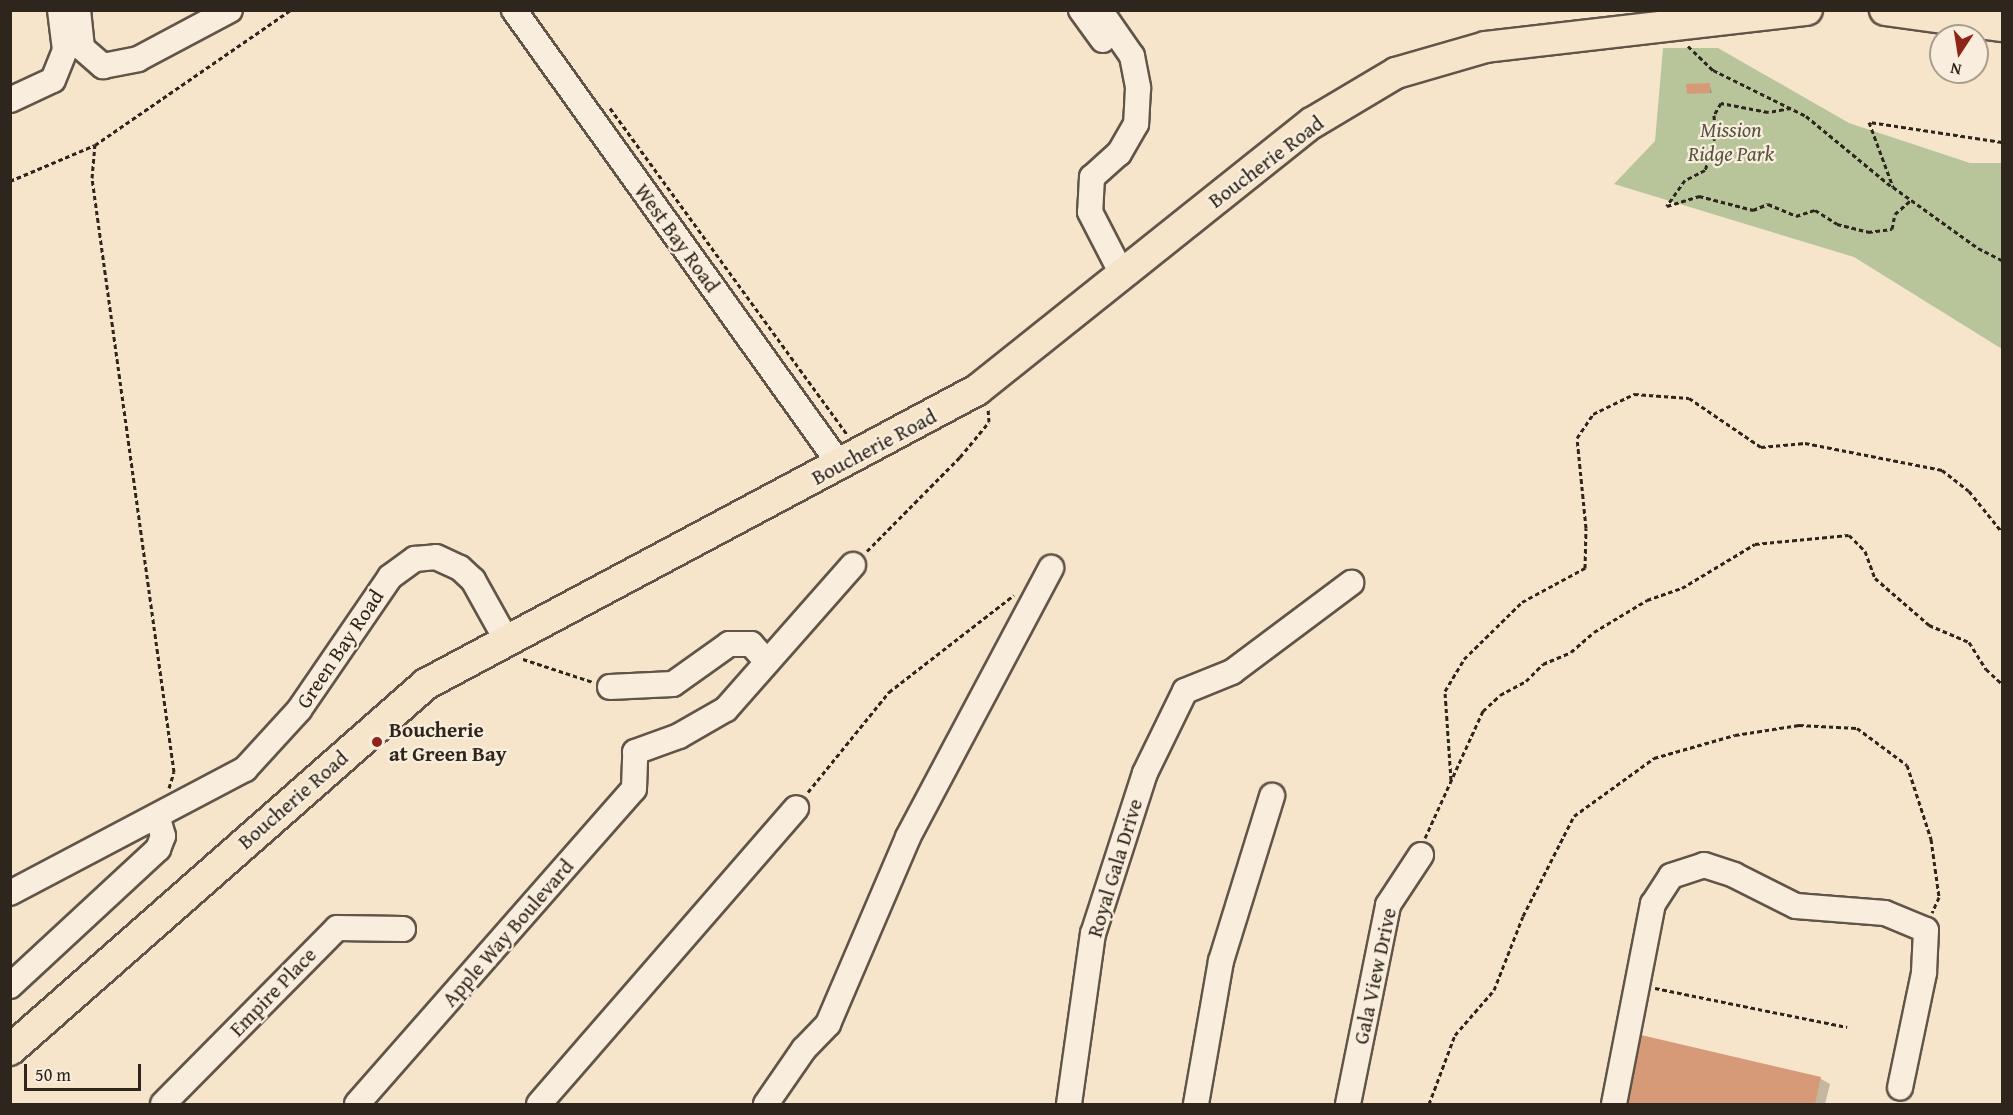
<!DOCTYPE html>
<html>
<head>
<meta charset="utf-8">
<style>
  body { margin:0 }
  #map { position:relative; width:2013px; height:1115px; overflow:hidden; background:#f6e5cb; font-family:"Gentium Book Plus",serif }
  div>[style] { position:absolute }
  .green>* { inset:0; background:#b8c59a }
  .shadow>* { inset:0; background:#0003 }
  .building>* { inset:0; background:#d79a78 }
  .path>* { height:3px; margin-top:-1.5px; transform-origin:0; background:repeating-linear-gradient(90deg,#2e251c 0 4.5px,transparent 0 7.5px) }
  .roads { filter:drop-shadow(2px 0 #605548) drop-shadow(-2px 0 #605548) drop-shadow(0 2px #605548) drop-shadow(0 -2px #605548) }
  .minor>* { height:24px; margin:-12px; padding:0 12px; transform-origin:12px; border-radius:12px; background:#f9eedd }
  .major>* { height:30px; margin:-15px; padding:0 15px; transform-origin:15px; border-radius:15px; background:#f6e5cb }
  .dots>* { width:16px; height:16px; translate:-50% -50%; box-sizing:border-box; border:3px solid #f9eedd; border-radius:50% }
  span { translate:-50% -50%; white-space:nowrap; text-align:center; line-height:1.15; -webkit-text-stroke:4.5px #f9eedd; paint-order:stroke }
  .park-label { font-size:21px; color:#575542; font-style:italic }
  .street-label { font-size:21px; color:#2e251c }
  .poi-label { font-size:21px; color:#2e251c; font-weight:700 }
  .left { translate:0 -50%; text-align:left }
  .frame { position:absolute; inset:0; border:12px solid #2e251c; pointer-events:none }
  .north { position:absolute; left:1929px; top:24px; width:60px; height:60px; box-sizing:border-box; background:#f9eedd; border:2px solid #a89e90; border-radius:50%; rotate:192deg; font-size:16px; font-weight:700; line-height:24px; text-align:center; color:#2e251c }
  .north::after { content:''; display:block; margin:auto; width:21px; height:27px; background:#8f2418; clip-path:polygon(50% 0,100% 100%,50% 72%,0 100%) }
  .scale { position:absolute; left:24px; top:1064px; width:117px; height:27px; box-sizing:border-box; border:3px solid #2e251c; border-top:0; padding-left:8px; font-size:18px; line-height:21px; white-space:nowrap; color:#2e251c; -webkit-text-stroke:4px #f9eedd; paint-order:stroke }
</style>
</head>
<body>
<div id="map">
  <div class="green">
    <div style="clip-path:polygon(1663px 48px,1718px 48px,1849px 123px,1970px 163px,2002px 163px,2002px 349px,1854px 257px,1614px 184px,1655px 141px)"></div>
  </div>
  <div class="shadow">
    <div style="clip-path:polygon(1709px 84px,1712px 93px,1688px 93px)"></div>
    <div style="clip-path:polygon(1642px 1037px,1821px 1079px,1830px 1084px,1825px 1104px,1625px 1104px)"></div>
  </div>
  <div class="building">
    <div style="clip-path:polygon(1710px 83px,1710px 93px,1687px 94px,1686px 84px)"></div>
    <div style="clip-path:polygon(1641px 1035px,1821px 1077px,1815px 1104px,1624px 1104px)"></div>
  </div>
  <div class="path">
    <div style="left:1688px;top:46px;width:35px;rotate:44deg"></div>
    <div style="left:1713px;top:70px;width:104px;rotate:26.3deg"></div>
    <div style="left:1806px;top:116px;width:110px;rotate:39.5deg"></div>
    <div style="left:610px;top:108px;width:404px;rotate:54deg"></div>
    <div style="left:1791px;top:108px;width:23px;rotate:170deg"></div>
    <div style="left:1768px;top:112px;width:48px;rotate:-169.2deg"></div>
    <div style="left:1721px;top:103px;width:14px;rotate:120deg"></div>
    <div style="left:1714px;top:115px;width:21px;rotate:87deg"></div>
    <div style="left:1715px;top:136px;width:35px;rotate:106deg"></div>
    <div style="left:1705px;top:170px;width:22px;rotate:153deg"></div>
    <div style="left:1685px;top:180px;width:32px;rotate:125deg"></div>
    <div style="left:1667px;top:206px;width:34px;rotate:-17deg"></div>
    <div style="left:1699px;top:196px;width:56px;rotate:14.5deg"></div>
    <div style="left:1753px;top:210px;width:16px;rotate:-22deg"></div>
    <div style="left:1768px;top:204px;width:30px;rotate:23deg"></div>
    <div style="left:1796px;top:216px;width:20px;rotate:-18deg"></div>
    <div style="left:1815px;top:210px;width:26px;rotate:32deg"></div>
    <div style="left:1837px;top:224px;width:32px;rotate:14deg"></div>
    <div style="left:1868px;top:232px;width:24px;rotate:-7deg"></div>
    <div style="left:1892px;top:229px;width:15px;rotate:-79deg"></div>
    <div style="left:1895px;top:214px;width:21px;rotate:-41deg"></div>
    <div style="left:2002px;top:142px;width:134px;rotate:-171.4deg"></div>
    <div style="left:1869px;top:122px;width:69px;rotate:69.7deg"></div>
    <div style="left:1893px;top:187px;width:105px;rotate:35.7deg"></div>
    <div style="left:1978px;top:248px;width:27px;rotate:27deg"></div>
    <div style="left:10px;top:181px;width:92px;rotate:-23deg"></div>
    <div style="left:867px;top:551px;width:132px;rotate:-45.3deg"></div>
    <div style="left:960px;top:457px;width:45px;rotate:-50.4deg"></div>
    <div style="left:989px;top:422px;width:13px;rotate:-94deg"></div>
    <div style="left:523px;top:659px;width:74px;rotate:18.2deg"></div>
    <div style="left:1451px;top:780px;width:89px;rotate:-93.9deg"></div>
    <div style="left:1445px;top:691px;width:37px;rotate:-59deg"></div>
    <div style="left:1464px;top:659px;width:81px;rotate:-44.5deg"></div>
    <div style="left:1522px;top:602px;width:72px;rotate:-28.4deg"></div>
    <div style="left:1585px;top:568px;width:40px;rotate:-88.6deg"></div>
    <div style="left:1586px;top:528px;width:90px;rotate:-95.7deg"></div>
    <div style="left:1577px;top:438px;width:29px;rotate:-56deg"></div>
    <div style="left:1593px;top:414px;width:46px;rotate:-26deg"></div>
    <div style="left:1634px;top:394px;width:55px;rotate:4.2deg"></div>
    <div style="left:1689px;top:398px;width:87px;rotate:34.2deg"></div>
    <div style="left:1761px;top:447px;width:44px;rotate:-5.2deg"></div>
    <div style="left:1805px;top:443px;width:140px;rotate:11.1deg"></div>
    <div style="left:1942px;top:470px;width:34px;rotate:38deg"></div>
    <div style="left:1969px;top:491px;width:53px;rotate:51.2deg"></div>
    <div style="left:169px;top:788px;width:17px;rotate:-73deg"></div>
    <div style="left:174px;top:772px;width:600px;rotate:-97.86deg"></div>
    <div style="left:92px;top:178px;width:33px;rotate:-85deg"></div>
    <div style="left:95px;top:145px;width:238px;rotate:-34.6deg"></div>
    <div style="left:808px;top:792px;width:129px;rotate:-51deg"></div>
    <div style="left:889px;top:692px;width:158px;rotate:-37.8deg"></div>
    <div style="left:1425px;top:838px;width:140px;rotate:-65.5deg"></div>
    <div style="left:1483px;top:711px;width:23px;rotate:-43deg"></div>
    <div style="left:1500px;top:695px;width:30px;rotate:-28deg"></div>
    <div style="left:1526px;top:681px;width:24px;rotate:-45deg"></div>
    <div style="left:1543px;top:664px;width:30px;rotate:-23deg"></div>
    <div style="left:1571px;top:652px;width:30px;rotate:-41deg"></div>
    <div style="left:1594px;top:632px;width:62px;rotate:-31.1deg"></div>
    <div style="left:1647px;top:600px;width:37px;rotate:-19deg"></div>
    <div style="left:1682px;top:588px;width:85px;rotate:-31.1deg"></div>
    <div style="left:1755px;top:544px;width:94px;rotate:-5.5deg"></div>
    <div style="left:1849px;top:535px;width:23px;rotate:45deg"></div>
    <div style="left:1865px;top:551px;width:29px;rotate:70deg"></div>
    <div style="left:1875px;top:578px;width:72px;rotate:41deg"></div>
    <div style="left:1929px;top:625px;width:43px;rotate:23deg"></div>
    <div style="left:1969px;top:642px;width:32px;rotate:58deg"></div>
    <div style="left:1986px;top:669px;width:22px;rotate:43deg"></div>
    <div style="left:1655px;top:988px;width:196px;rotate:11.5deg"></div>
    <div style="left:1429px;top:1104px;width:74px;rotate:-69.4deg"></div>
    <div style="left:1455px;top:1035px;width:60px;rotate:-49.1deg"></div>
    <div style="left:1494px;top:990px;width:79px;rotate:-68.6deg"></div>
    <div style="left:1523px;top:916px;width:112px;rotate:-63deg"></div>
    <div style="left:1574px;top:816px;width:99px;rotate:-35.9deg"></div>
    <div style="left:1654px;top:758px;width:84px;rotate:-15.9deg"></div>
    <div style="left:1735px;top:735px;width:65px;rotate:-8.9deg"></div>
    <div style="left:1799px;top:725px;width:58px;rotate:3deg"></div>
    <div style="left:1857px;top:728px;width:62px;rotate:36.5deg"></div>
    <div style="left:1907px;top:765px;width:78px;rotate:72deg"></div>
    <div style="left:1931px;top:839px;width:59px;rotate:82.1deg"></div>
    <div style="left:1939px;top:897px;width:17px;rotate:114deg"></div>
  </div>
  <div class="roads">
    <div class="minor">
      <div style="left:78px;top:10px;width:38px;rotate:84deg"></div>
      <div style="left:82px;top:48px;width:28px;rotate:41deg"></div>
      <div style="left:103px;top:66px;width:36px;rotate:-11deg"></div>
      <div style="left:138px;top:59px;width:104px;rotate:-28deg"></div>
      <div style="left:514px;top:10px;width:561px;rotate:54.36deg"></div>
      <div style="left:1081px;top:10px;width:37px;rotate:54deg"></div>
      <div style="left:1100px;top:10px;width:56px;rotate:55.2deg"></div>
      <div style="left:1132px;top:56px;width:33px;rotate:79deg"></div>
      <div style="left:1138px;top:88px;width:36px;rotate:93deg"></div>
      <div style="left:1136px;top:124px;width:34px;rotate:120deg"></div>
      <div style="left:1119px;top:153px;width:36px;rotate:138deg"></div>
      <div style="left:1092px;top:177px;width:35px;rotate:93deg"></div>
      <div style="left:1090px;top:212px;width:70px;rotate:62.7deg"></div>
      <div style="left:10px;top:100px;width:47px;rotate:-24.9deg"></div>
      <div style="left:53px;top:80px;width:32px;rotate:-68deg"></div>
      <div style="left:65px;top:50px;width:40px;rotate:-97.1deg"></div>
      <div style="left:610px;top:687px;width:63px;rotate:-2.7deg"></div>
      <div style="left:673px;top:684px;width:69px;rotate:-35.5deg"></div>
      <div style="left:729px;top:644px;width:22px"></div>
      <div style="left:751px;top:644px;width:24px;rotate:48deg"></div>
      <div style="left:10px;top:893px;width:266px;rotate:-27.8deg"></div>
      <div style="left:245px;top:769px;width:80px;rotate:-47.5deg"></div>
      <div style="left:299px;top:710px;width:161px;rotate:-55.6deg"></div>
      <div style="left:390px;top:577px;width:31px;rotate:-36deg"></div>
      <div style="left:415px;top:559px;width:21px;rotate:-5deg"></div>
      <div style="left:436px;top:557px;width:26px;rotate:25deg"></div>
      <div style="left:460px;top:568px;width:18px;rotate:43deg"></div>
      <div style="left:473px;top:580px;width:70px;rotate:60.9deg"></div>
      <div style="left:10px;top:986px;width:202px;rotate:-42.8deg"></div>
      <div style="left:158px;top:849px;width:14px;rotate:-69deg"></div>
      <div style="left:163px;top:836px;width:19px;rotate:-106deg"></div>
      <div style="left:163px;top:1104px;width:247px;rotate:-45.3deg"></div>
      <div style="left:337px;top:928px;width:66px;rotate:0.9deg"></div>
      <div style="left:357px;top:1104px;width:419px;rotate:-48.7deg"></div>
      <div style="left:634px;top:789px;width:37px;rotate:-88deg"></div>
      <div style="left:635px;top:752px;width:47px;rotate:-20deg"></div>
      <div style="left:679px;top:736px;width:54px;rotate:-29.9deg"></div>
      <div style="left:726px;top:709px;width:192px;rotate:-48.6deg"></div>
      <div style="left:539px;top:1104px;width:392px;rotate:-49deg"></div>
      <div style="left:766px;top:1104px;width:67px;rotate:-55.4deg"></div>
      <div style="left:804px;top:1049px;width:35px;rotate:-46deg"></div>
      <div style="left:828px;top:1024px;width:203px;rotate:-66.8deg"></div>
      <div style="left:908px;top:837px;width:305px;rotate:-62deg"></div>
      <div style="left:1069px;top:1104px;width:172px;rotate:-82deg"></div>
      <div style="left:1093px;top:934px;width:169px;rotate:-72.1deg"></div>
      <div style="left:1145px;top:773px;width:91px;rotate:-64deg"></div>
      <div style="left:1185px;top:691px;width:51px;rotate:-22deg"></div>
      <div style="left:1232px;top:672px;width:149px;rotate:-36.8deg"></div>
      <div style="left:1196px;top:1104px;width:145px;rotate:-80.1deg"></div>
      <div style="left:1221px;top:961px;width:173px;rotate:-72.8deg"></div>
      <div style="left:1348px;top:1104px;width:203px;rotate:-78.6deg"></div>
      <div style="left:1388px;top:905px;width:60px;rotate:-56.6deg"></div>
      <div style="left:1614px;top:1104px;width:204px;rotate:-79deg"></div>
      <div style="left:1653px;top:904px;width:33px;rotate:-57deg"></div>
      <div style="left:1671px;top:876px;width:35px;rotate:-18deg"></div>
      <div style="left:1704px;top:865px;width:32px;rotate:18deg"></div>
      <div style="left:1734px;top:875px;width:69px;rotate:26.6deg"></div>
      <div style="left:1796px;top:906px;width:89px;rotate:4.5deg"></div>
      <div style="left:1885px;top:913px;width:44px;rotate:22.5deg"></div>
      <div style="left:1926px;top:930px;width:43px;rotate:92.7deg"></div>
      <div style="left:1924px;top:973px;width:117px;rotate:101.8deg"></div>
    </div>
    <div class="major">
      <div style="left:1885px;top:10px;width:118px;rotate:7.8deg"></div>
      <div style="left:10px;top:1050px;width:554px;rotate:-41.34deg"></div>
      <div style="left:426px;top:684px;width:625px;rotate:-28.08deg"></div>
      <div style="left:977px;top:390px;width:428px;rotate:-38.6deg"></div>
      <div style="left:1312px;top:123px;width:98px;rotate:-30.8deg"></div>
      <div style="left:1396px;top:73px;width:94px;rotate:-16.1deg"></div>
      <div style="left:1486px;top:47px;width:323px;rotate:-6.6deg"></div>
    </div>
  </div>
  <div class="dots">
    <div style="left:377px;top:742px;background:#8f2418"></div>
  </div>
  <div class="park-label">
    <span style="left:1731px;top:142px">Mission<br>Ridge Park</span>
  </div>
  <div class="street-label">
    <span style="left:1266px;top:162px;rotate:-37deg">Boucherie Road</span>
    <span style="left:677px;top:238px;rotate:54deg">West Bay Road</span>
    <span style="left:874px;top:447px;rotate:-28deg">Boucherie Road</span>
    <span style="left:340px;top:649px;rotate:-56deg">Green Bay Road</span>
    <span style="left:293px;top:800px;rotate:-41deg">Boucherie Road</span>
    <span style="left:1115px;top:868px;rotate:-73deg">Royal Gala Drive</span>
    <span style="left:508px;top:933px;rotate:-49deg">Apple Way Boulevard</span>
    <span style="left:1375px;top:976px;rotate:-78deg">Gala View Drive</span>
    <span style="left:273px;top:992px;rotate:-46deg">Empire Place</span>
  </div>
  <div class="poi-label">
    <span class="left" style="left:389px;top:742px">Boucherie<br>at Green Bay</span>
  </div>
  <div class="frame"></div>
  <div class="north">N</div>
  <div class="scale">50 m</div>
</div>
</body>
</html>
